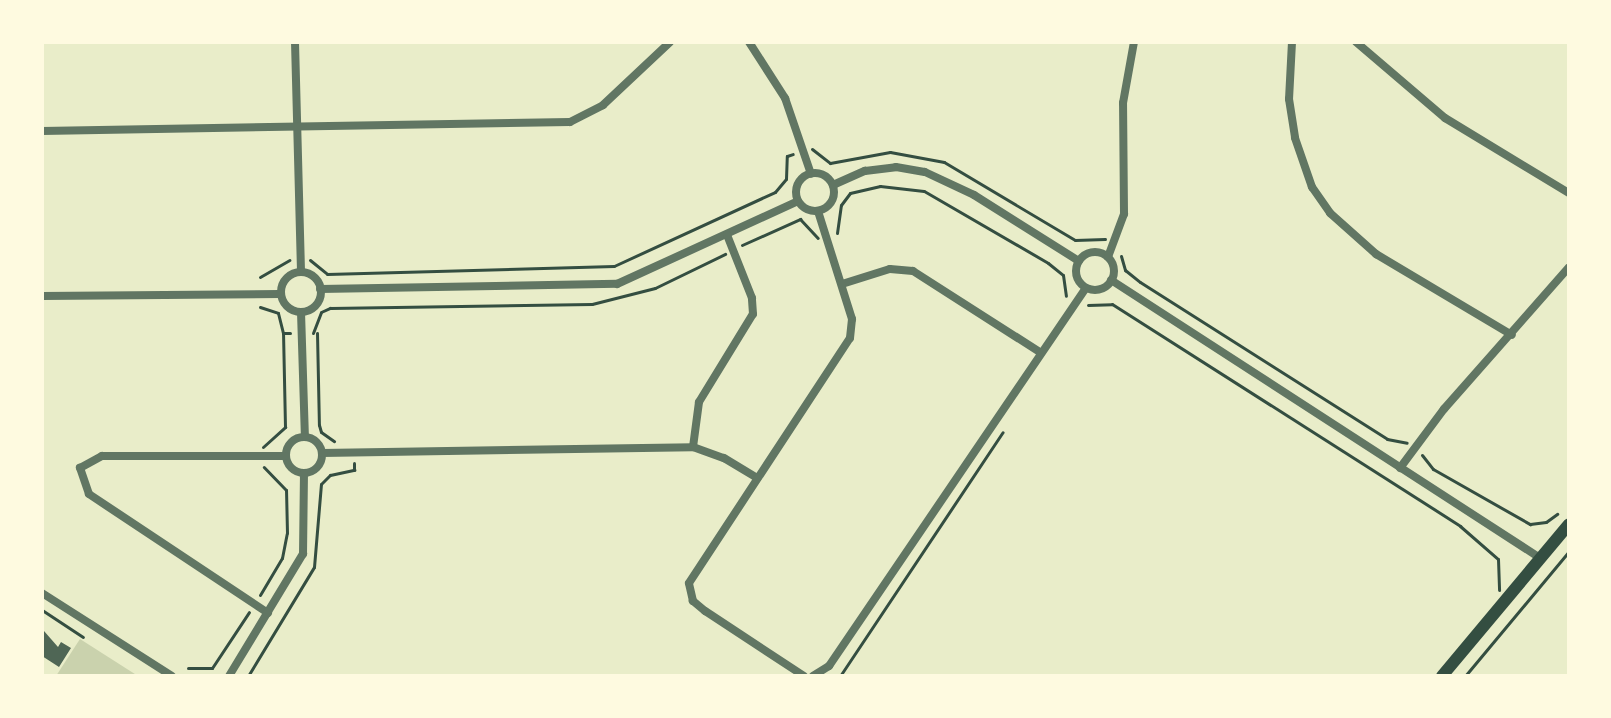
<!DOCTYPE html>
<html>
<head>
<meta charset="utf-8">
<style>
  body { margin:0 }
  #map { position:relative; width:1611px; height:718px; overflow:hidden; background:#e9edc9; font-family:Manrope,sans-serif }
  div>[style] { position:absolute }
  .green>* { inset:0; background:#cad2ad }
  .building>* { inset:0; background:#4f6655 }
  .path>* { height:3px; margin:-1.5px; padding:0 1.5px; transform-origin:1.5px; border-radius:1.5px; background:#344e41 }
  .minor>* { height:8px; margin:-4px; padding:0 4px; transform-origin:4px; border-radius:4px; background:#617663 }
  .minor>.ring { margin:-4px; padding:0; box-sizing:content-box; background:none; border:8px solid #617663; border-radius:50% }
  .secondary>* { height:12px; margin:-6px; padding:0 6px; transform-origin:6px; border-radius:6px; background:#344e41 }
  span { translate:-50% -50%; white-space:nowrap; text-align:center; line-height:1.15; -webkit-text-stroke:7px #fefae0; paint-order:stroke }
  .frame { position:absolute; inset:0; border:44px solid #fefae0; pointer-events:none }
</style>
</head>
<body>
<div id="map">
  <div class="green">
    <div style="clip-path:polygon(80px 639px,138px 676px,56px 676px)"></div>
  </div>
  <div class="building">
    <div style="clip-path:polygon(44px 631px,58px 647px,61px 642px,71px 648px,59px 667px,42px 656px)"></div>
  </div>
  <div class="path">
    <div style="left:812px;top:149px;width:23px;rotate:38deg"></div>
    <div style="left:830px;top:163px;width:61px;rotate:-10.4deg"></div>
    <div style="left:890px;top:152px;width:55px;rotate:10.5deg"></div>
    <div style="left:944px;top:162px;width:152px;rotate:30.8deg"></div>
    <div style="left:1075px;top:240px;width:30px;rotate:-2deg"></div>
    <div style="left:837px;top:233px;width:28px;rotate:-82deg"></div>
    <div style="left:841px;top:205px;width:15px;rotate:-53deg"></div>
    <div style="left:850px;top:193px;width:31px;rotate:-13deg"></div>
    <div style="left:880px;top:186px;width:44px;rotate:6.5deg"></div>
    <div style="left:924px;top:191px;width:143px;rotate:30.1deg"></div>
    <div style="left:1048px;top:263px;width:19px;rotate:39deg"></div>
    <div style="left:1063px;top:275px;width:21px;rotate:82deg"></div>
    <div style="left:742px;top:245px;width:64px;rotate:-24.1deg"></div>
    <div style="left:800px;top:219px;width:26px;rotate:47deg"></div>
    <div style="left:1121px;top:256px;width:15px;rotate:74deg"></div>
    <div style="left:1125px;top:270px;width:19px;rotate:39deg"></div>
    <div style="left:1140px;top:282px;width:293px;rotate:32.4deg"></div>
    <div style="left:1387px;top:439px;width:20px;rotate:11deg"></div>
    <div style="left:310px;top:260px;width:22px;rotate:39deg"></div>
    <div style="left:327px;top:274px;width:287px;rotate:-1.6deg"></div>
    <div style="left:614px;top:266px;width:177px;rotate:-24.7deg"></div>
    <div style="left:775px;top:192px;width:17px;rotate:-50deg"></div>
    <div style="left:786px;top:179px;width:23px;rotate:-88deg"></div>
    <div style="left:787px;top:156px;width:6px;rotate:-18deg"></div>
    <div style="left:260px;top:277px;width:34px;rotate:-30deg"></div>
    <div style="left:1088px;top:305px;width:24px;rotate:-2deg"></div>
    <div style="left:1112px;top:304px;width:413px;rotate:32.5deg"></div>
    <div style="left:1460px;top:526px;width:50px;rotate:41deg"></div>
    <div style="left:1498px;top:559px;width:31px;rotate:88deg"></div>
    <div style="left:260px;top:307px;width:19px;rotate:18deg"></div>
    <div style="left:278px;top:313px;width:21px;rotate:76deg"></div>
    <div style="left:283px;top:333px;width:7px"></div>
    <div style="left:313px;top:333px;width:22px;rotate:-69deg"></div>
    <div style="left:321px;top:312px;width:10px;rotate:-24deg"></div>
    <div style="left:330px;top:308px;width:262px;rotate:-0.9deg"></div>
    <div style="left:592px;top:304px;width:65px;rotate:-14.3deg"></div>
    <div style="left:655px;top:288px;width:78px;rotate:-25.9deg"></div>
    <div style="left:317px;top:333px;width:92px;rotate:88.8deg"></div>
    <div style="left:319px;top:425px;width:7px;rotate:74deg"></div>
    <div style="left:321px;top:432px;width:16px;rotate:35deg"></div>
    <div style="left:263px;top:447px;width:30px;rotate:-42deg"></div>
    <div style="left:285px;top:427px;width:94px;rotate:-91.2deg"></div>
    <div style="left:1422px;top:455px;width:18px;rotate:52deg"></div>
    <div style="left:1433px;top:469px;width:112px;rotate:29.6deg"></div>
    <div style="left:1530px;top:524px;width:16px;rotate:-7deg"></div>
    <div style="left:1546px;top:522px;width:14px;rotate:-36deg"></div>
    <div style="left:260px;top:595px;width:43px;rotate:-59.3deg"></div>
    <div style="left:282px;top:558px;width:25px;rotate:-79deg"></div>
    <div style="left:287px;top:533px;width:43px;rotate:-91.3deg"></div>
    <div style="left:286px;top:490px;width:32px;rotate:-134deg"></div>
    <div style="left:42px;top:610px;width:49px;rotate:33.4deg"></div>
    <div style="left:188px;top:668px;width:24px"></div>
    <div style="left:212px;top:668px;width:67px;rotate:-56.5deg"></div>
    <div style="left:248px;top:676px;width:127px;rotate:-58.8deg"></div>
    <div style="left:314px;top:567px;width:83px;rotate:-85.2deg"></div>
    <div style="left:321px;top:484px;width:13px;rotate:-45deg"></div>
    <div style="left:330px;top:475px;width:25px;rotate:-12deg"></div>
    <div style="left:354px;top:470px;width:7px;rotate:-90deg"></div>
    <div style="left:840px;top:676px;width:293px;rotate:-56.3deg"></div>
    <div style="left:1465px;top:676px;width:163px;rotate:-50.2deg"></div>
  </div>
  <div class="minor">
    <div style="left:295px;top:42px;width:230px;rotate:88.5deg"></div>
    <div style="left:749px;top:42px;width:67px;rotate:57.3deg"></div>
    <div style="left:785px;top:98px;width:80px;rotate:71.1deg"></div>
    <div style="left:1292px;top:42px;width:57px;rotate:93deg"></div>
    <div style="left:1289px;top:99px;width:39px;rotate:81deg"></div>
    <div style="left:1295px;top:138px;width:52px;rotate:70.9deg"></div>
    <div style="left:1312px;top:187px;width:32px;rotate:55deg"></div>
    <div style="left:1330px;top:213px;width:62px;rotate:41.7deg"></div>
    <div style="left:1376px;top:254px;width:158px;rotate:30.8deg"></div>
    <div style="left:1356px;top:42px;width:117px;rotate:40.5deg"></div>
    <div style="left:1445px;top:118px;width:145px;rotate:31.2deg"></div>
    <div style="left:42px;top:131px;width:528px;rotate:-0.98deg"></div>
    <div style="left:570px;top:122px;width:37px;rotate:-27deg"></div>
    <div style="left:603px;top:105px;width:92px;rotate:-43.2deg"></div>
    <div class="ring" style="left:796px;top:173px;width:30px;height:30px"></div>
    <div style="left:833px;top:185px;width:35px;rotate:-24deg"></div>
    <div style="left:865px;top:171px;width:31px;rotate:-7deg"></div>
    <div style="left:896px;top:167px;width:29px;rotate:10deg"></div>
    <div style="left:925px;top:172px;width:54px;rotate:25.1deg"></div>
    <div style="left:974px;top:195px;width:124px;rotate:32.2deg"></div>
    <div class="ring" style="left:1076px;top:252px;width:30px;height:30px"></div>
    <div style="left:1108px;top:257px;width:46px;rotate:-69.6deg"></div>
    <div style="left:1124px;top:214px;width:111px;rotate:-90.5deg"></div>
    <div style="left:1123px;top:103px;width:62px;rotate:-79.8deg"></div>
    <div class="ring" style="left:281px;top:272px;width:32px;height:32px"></div>
    <div style="left:1111px;top:280px;width:511px;rotate:32.94deg"></div>
    <div style="left:842px;top:284px;width:50px;rotate:-17.4deg"></div>
    <div style="left:890px;top:269px;width:23px;rotate:5deg"></div>
    <div style="left:913px;top:271px;width:152px;rotate:32.6deg"></div>
    <div style="left:320px;top:289px;width:297px;rotate:-1deg"></div>
    <div style="left:617px;top:284px;width:199px;rotate:-24.6deg"></div>
    <div style="left:42px;top:296px;width:238px;rotate:-0.5deg"></div>
    <div style="left:301px;top:312px;width:124px;rotate:88.2deg"></div>
    <div class="ring" style="left:286px;top:437px;width:28px;height:28px"></div>
    <div style="left:693px;top:447px;width:45px;rotate:-82.4deg"></div>
    <div style="left:699px;top:402px;width:103px;rotate:-58.5deg"></div>
    <div style="left:753px;top:314px;width:16px;rotate:-94deg"></div>
    <div style="left:752px;top:298px;width:68px;rotate:-111.6deg"></div>
    <div style="left:322px;top:453px;width:371px;rotate:-0.9deg"></div>
    <div style="left:693px;top:447px;width:33px;rotate:20deg"></div>
    <div style="left:724px;top:458px;width:39px;rotate:31deg"></div>
    <div style="left:1400px;top:468px;width:74px;rotate:-53.3deg"></div>
    <div style="left:1444px;top:409px;width:189px;rotate:-48.6deg"></div>
    <div style="left:42px;top:593px;width:154px;rotate:32.6deg"></div>
    <div style="left:268px;top:613px;width:215px;rotate:-146.4deg"></div>
    <div style="left:89px;top:494px;width:28px;rotate:-109deg"></div>
    <div style="left:80px;top:468px;width:25px;rotate:-29deg"></div>
    <div style="left:102px;top:456px;width:183px"></div>
    <div style="left:229px;top:676px;width:143px;rotate:-58.8deg"></div>
    <div style="left:303px;top:554px;width:81px;rotate:-89.3deg"></div>
    <div style="left:804px;top:676px;width:118px;rotate:-146.7deg"></div>
    <div style="left:705px;top:611px;width:16px;rotate:-140deg"></div>
    <div style="left:693px;top:601px;width:18px;rotate:-103deg"></div>
    <div style="left:689px;top:583px;width:293px;rotate:-56.7deg"></div>
    <div style="left:850px;top:338px;width:19px;rotate:-84deg"></div>
    <div style="left:852px;top:319px;width:113px;rotate:-107.5deg"></div>
    <div style="left:813px;top:676px;width:19px;rotate:-32deg"></div>
    <div style="left:829px;top:666px;width:457px;rotate:-55.8deg"></div>
  </div>
  <div class="secondary">
    <div style="left:1442px;top:676px;width:198px;rotate:-50.1deg"></div>
  </div>
  <div class="frame"></div>
</div>
</body>
</html>
